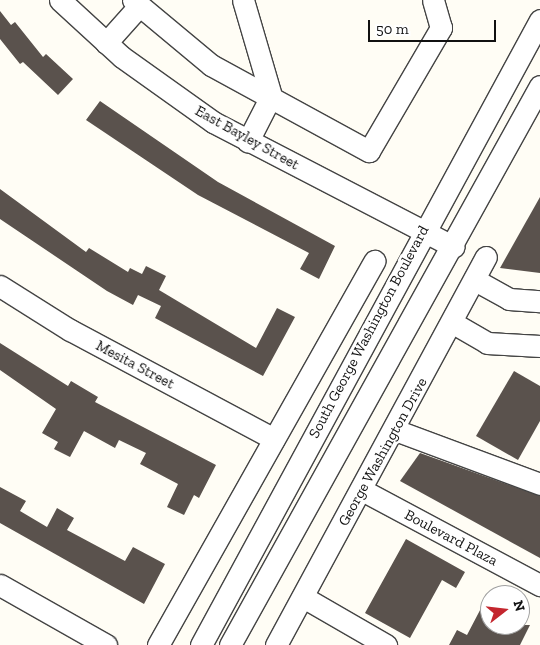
<!DOCTYPE html>
<html>
<head>
<meta charset="utf-8">
<style>
  body { margin:0 }
  #map { position:relative; width:540px; height:645px; overflow:hidden; background:#fffdf5; font-family:"Zilla Slab",serif }
  div>[style] { position:absolute }
  .building>* { inset:0; background:#5a524d }
  .roads { filter:drop-shadow(1px 0 #444) drop-shadow(-1px 0 #444) drop-shadow(0 1px #444) drop-shadow(0 -1px #444) }
  .minor>* { height:21px; margin:-10.5px; padding:0 10.5px; transform-origin:10.5px; border-radius:10.5px; background:#fff }
  span { translate:-50% -50%; white-space:nowrap; text-align:center; line-height:1.15; -webkit-text-stroke:5px #fff; paint-order:stroke }
  .street-label { font-size:15px; color:#111 }
  .north { position:absolute; left:480px; top:585px; width:50px; height:50px; box-sizing:border-box; background:#fff; border:1px solid #a0a0a0; border-radius:50%; rotate:74deg; font-size:14px; font-weight:700; line-height:20px; text-align:center; color:#111 }
  .north::after { content:''; display:block; margin:auto; width:18px; height:22px; background:#c4262e; clip-path:polygon(50% 0,100% 100%,50% 72%,0 100%) }
  .scale { position:absolute; left:368px; top:20px; width:128px; height:22px; box-sizing:border-box; border:2px solid #111; border-top:0; padding-left:6px; font-size:15px; line-height:18px; white-space:nowrap; color:#111; -webkit-text-stroke:4px #fff; paint-order:stroke }
</style>
</head>
<body>
<div id="map">
  <div class="building">
    <div style="clip-path:polygon(0 11px,11px 25px,15px 22px,43px 57px,46px 54px,73px 79px,58px 95px,23px 62px,20px 64px,0 39px)"></div>
    <div style="clip-path:polygon(100px 101px,218px 182px,335px 246px,319px 279px,300px 269px,309px 253px,198px 195px,86px 120px)"></div>
    <div style="clip-path:polygon(0 189px,86px 252px,89px 248px,128px 272px,130px 268px,142px 274px,146px 266px,166px 276px,159px 290px,256px 348px,277px 308px,295px 317px,263px 376px,155px 318px,161px 306px,138px 295px,133px 305px,107px 291px,0 219px)"></div>
    <div style="clip-path:polygon(540px 197px,540px 273px,500px 268px)"></div>
    <div style="clip-path:polygon(0 343px,68px 386px,71px 381px,98px 397px,95px 402px,216px 465px,199px 498px,194px 495px,184px 515px,167px 507px,178px 484px,140px 464px,146px 453px,119px 440px,115px 448px,84px 431px,70px 457px,54px 449px,58px 442px,42px 433px,56px 409px,0 370px)"></div>
    <div style="clip-path:polygon(514px 371px,540px 386px,540px 421px,518px 460px,476px 436px)"></div>
    <div style="clip-path:polygon(420px 453px,540px 496px,540px 558px,400px 481px)"></div>
    <div style="clip-path:polygon(0 487px,26px 501px,20px 511px,47px 527px,57px 508px,74px 518px,67px 530px,125px 561px,133px 547px,165px 564px,144px 604px,0 523px)"></div>
    <div style="clip-path:polygon(406px 539px,465px 572px,456px 588px,442px 580px,410px 638px,365px 613px)"></div>
    <div style="clip-path:polygon(490px 591px,490px 625px,530px 625px,520px 645px,449px 645px,457px 630px,467px 635px)"></div>
  </div>
  <div class="roads">
    <div class="minor">
      <div style="left:60px;top:0;width:84px;rotate:42.6deg"></div>
      <div style="left:122px;top:57px;width:112px;rotate:35.5deg"></div>
      <div style="left:213px;top:122px;width:271px;rotate:27.4deg"></div>
      <div style="left:133px;top:0;width:102px;rotate:39.8deg"></div>
      <div style="left:211px;top:65px;width:180px;rotate:28.6deg"></div>
      <div style="left:369px;top:151px;width:143px;rotate:-59.7deg"></div>
      <div style="left:441px;top:28px;width:29px;rotate:-106deg"></div>
      <div style="left:243px;top:0;width:100px;rotate:73.7deg"></div>
      <div style="left:271px;top:96px;width:51px;rotate:117.1deg"></div>
      <div style="left:106px;top:43px;width:50px;rotate:-48.3deg"></div>
      <div style="left:475px;top:280px;width:39px;rotate:29deg"></div>
      <div style="left:509px;top:299px;width:31px;rotate:4deg"></div>
      <div style="left:0;top:286px;width:83px;rotate:32.2deg"></div>
      <div style="left:70px;top:330px;width:231px;rotate:28.1deg"></div>
      <div style="left:453px;top:323px;width:39px;rotate:30deg"></div>
      <div style="left:487px;top:343px;width:53px;rotate:3.2deg"></div>
      <div style="left:395px;top:430px;width:155px;rotate:20.4deg"></div>
      <div style="left:362px;top:490px;width:202px;rotate:28.1deg"></div>
      <div style="left:0;top:585px;width:122px;rotate:29.5deg"></div>
      <div style="left:303px;top:597px;width:96px;rotate:30deg"></div>
      <div style="left:158px;top:645px;width:441px;rotate:-60.6deg"></div>
      <div style="left:201px;top:645px;width:711px;rotate:-61.52deg"></div>
      <div style="left:230px;top:645px;width:639px;rotate:-60.99deg"></div>
      <div style="left:276px;top:645px;width:441px;rotate:-61.6deg"></div>
    </div>
  </div>
  <div class="street-label">
    <span style="left:247px;top:138px;rotate:29deg">East Bayley Street</span>
    <span style="left:369px;top:332px;rotate:-62deg">South George Washington Boulevard</span>
    <span style="left:135px;top:365px;rotate:28deg">Mesita Street</span>
    <span style="left:383px;top:452px;rotate:-61deg">George Washington Drive</span>
    <span style="left:451px;top:538px;rotate:28deg">Boulevard Plaza</span>
  </div>
  <div class="north">N</div>
  <div class="scale">50 m</div>
</div>
</body>
</html>
